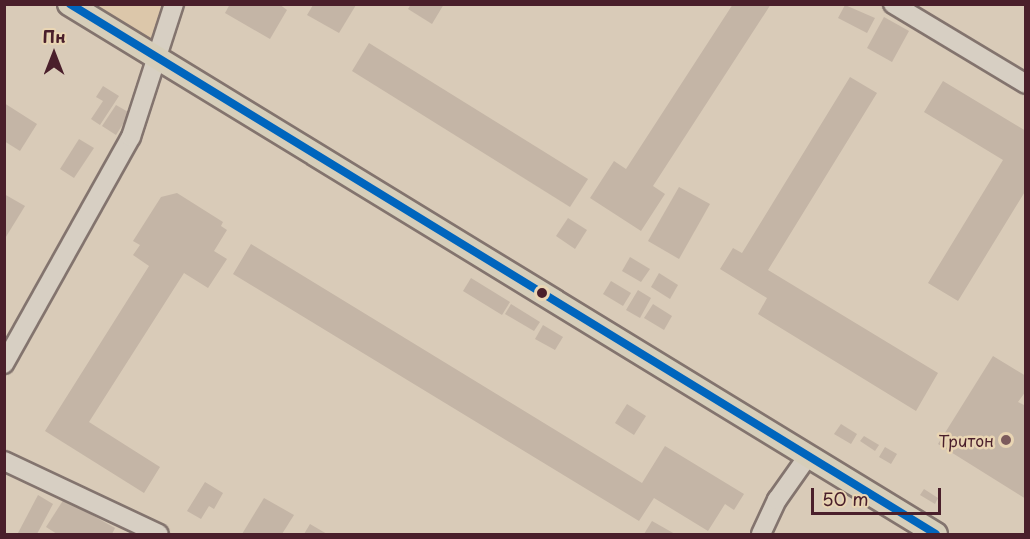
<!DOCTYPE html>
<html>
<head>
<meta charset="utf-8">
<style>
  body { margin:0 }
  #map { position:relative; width:1030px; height:539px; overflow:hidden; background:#d9cbb8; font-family:"Playpen Sans",sans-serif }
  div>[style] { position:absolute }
  .built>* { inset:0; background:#dcc7aa }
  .building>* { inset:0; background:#c4b5a6 }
  .roads { filter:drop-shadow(2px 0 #83746e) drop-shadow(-2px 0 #83746e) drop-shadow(0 2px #83746e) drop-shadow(0 -2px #83746e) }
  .minor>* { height:18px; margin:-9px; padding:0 9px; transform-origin:9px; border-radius:9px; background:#d7cfc3 }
  .major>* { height:22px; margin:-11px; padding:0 11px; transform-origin:11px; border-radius:11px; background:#d6ceba }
  .bus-1>* { height:8px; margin:-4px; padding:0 4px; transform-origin:4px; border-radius:4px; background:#0065bd }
  .dots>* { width:16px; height:16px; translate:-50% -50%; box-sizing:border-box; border:3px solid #e9d5b3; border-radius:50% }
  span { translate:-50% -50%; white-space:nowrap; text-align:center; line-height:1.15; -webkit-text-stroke:5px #e9d5b3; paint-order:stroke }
  .poi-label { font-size:16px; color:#4a1f2b }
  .right { translate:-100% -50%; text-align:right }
  .frame { position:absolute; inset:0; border:6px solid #4a1f2b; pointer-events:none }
  .north { position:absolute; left:24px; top:24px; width:60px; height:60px; -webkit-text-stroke:4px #e9d5b3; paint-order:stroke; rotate:0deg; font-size:16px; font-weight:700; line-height:24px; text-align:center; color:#4a1f2b }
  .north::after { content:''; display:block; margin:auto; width:21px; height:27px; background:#4a1f2b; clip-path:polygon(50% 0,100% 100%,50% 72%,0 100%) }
  .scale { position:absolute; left:811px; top:488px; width:130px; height:27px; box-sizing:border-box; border:3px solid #4a1f2b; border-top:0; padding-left:8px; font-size:18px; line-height:21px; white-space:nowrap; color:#4a1f2b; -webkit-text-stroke:4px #e9d5b3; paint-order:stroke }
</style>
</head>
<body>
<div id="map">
  <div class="built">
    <div style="clip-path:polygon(86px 5px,165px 5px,150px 43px)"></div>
  </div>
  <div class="building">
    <div style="clip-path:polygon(230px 4px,279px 4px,287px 10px,270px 39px,225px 13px)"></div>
    <div style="clip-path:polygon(411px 4px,444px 4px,432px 24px,408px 9px)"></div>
    <div style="clip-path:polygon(733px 4px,771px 4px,653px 186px,665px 194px,641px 231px,590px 198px,614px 161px,626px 169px)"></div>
    <div style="clip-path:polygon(313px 5px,356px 5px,339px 33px,307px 15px)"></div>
    <div style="clip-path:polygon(845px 5px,875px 18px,867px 33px,838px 18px)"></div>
    <div style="clip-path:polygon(884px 17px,909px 31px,892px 62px,867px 48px)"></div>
    <div style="clip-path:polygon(369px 43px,588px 179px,570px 207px,352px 71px)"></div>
    <div style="clip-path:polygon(850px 77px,877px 93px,768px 270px,938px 373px,916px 411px,758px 314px,767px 298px,720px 269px,733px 248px,742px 253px)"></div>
    <div style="clip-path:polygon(943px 81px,1026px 131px,1026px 190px,958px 301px,928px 283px,1003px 160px,924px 112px)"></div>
    <div style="clip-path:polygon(103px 86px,119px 96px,100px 125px,91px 119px,103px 101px,96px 97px)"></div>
    <div style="clip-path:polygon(4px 103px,37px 124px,20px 151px,4px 141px)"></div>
    <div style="clip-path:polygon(116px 105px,130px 113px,116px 135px,102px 126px)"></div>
    <div style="clip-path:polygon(79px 139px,94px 148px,74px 178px,60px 169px)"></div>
    <div style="clip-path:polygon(679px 187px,710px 204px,679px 259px,648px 241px)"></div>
    <div style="clip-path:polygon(177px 193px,223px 222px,221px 226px,227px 230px,214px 251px,227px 259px,208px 288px,184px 273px,89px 422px,160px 467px,144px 493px,45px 431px,149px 266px,133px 255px,140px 245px,133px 241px,161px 197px)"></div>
    <div style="clip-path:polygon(4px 194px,25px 206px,4px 240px)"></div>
    <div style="clip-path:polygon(568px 218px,587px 230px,575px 249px,556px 236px)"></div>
    <div style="clip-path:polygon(251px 244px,642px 483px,665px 446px,744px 494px,734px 510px,725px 504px,708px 531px,654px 498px,639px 521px,233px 274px)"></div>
    <div style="clip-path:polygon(630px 257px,650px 269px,641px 282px,622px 271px)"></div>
    <div style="clip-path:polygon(659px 273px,678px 285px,670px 299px,651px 287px)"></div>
    <div style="clip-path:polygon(471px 278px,510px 302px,502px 315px,463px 291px)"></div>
    <div style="clip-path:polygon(611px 281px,631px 293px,623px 306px,603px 294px)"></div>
    <div style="clip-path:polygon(638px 290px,651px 298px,640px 318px,626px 310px)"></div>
    <div style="clip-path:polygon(511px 304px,540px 322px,534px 331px,505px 314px)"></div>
    <div style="clip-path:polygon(653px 304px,672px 316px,664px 330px,644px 318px)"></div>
    <div style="clip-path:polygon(543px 325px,563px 337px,555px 350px,535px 339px)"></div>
    <div style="clip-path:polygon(993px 356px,1026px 376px,1026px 391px,1018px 402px,1026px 406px,1026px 499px,938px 444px)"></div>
    <div style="clip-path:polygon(627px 404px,646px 416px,634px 435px,615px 423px)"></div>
    <div style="clip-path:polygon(841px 424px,857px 434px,851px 444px,834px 434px)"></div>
    <div style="clip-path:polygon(864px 436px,879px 445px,875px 451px,860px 441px)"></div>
    <div style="clip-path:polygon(885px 447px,897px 454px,891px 464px,879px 457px)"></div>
    <div style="clip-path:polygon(205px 482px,223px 493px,214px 509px,209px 506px,201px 519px,187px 511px)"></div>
    <div style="clip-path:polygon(924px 489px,938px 498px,935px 504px,920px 495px)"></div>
    <div style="clip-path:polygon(38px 495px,53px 504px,37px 534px,21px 534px,18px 533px)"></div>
    <div style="clip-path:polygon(264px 498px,294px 515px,282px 534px,242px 534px)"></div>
    <div style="clip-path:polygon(64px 499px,115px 528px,112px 534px,57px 534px,46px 527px)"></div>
    <div style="clip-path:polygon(652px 521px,675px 534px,644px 534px)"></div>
    <div style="clip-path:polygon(310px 524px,327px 534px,304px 534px)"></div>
  </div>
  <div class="roads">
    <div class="minor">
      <div style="left:893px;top:4px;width:155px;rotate:31deg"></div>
      <div style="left:4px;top:364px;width:260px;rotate:-60.8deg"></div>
      <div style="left:131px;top:137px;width:140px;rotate:-72.1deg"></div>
      <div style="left:4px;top:461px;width:171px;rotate:25.2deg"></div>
      <div style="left:761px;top:534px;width:38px;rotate:-65deg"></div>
      <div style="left:777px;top:500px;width:54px;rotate:-54.8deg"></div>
    </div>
    <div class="major">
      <div style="left:69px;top:4px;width:1016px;rotate:31.44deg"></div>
    </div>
  </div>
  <div class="bus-1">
    <div style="left:70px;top:4px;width:1015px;rotate:31.47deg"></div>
  </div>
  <div class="dots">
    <div style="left:542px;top:293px;background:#4a1f2b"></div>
    <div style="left:1006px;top:440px;background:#7c5b5c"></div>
  </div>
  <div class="poi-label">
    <span class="right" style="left:994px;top:440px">Тритон</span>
  </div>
  <div class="frame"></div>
  <div class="north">Пн</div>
  <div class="scale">50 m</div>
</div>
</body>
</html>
